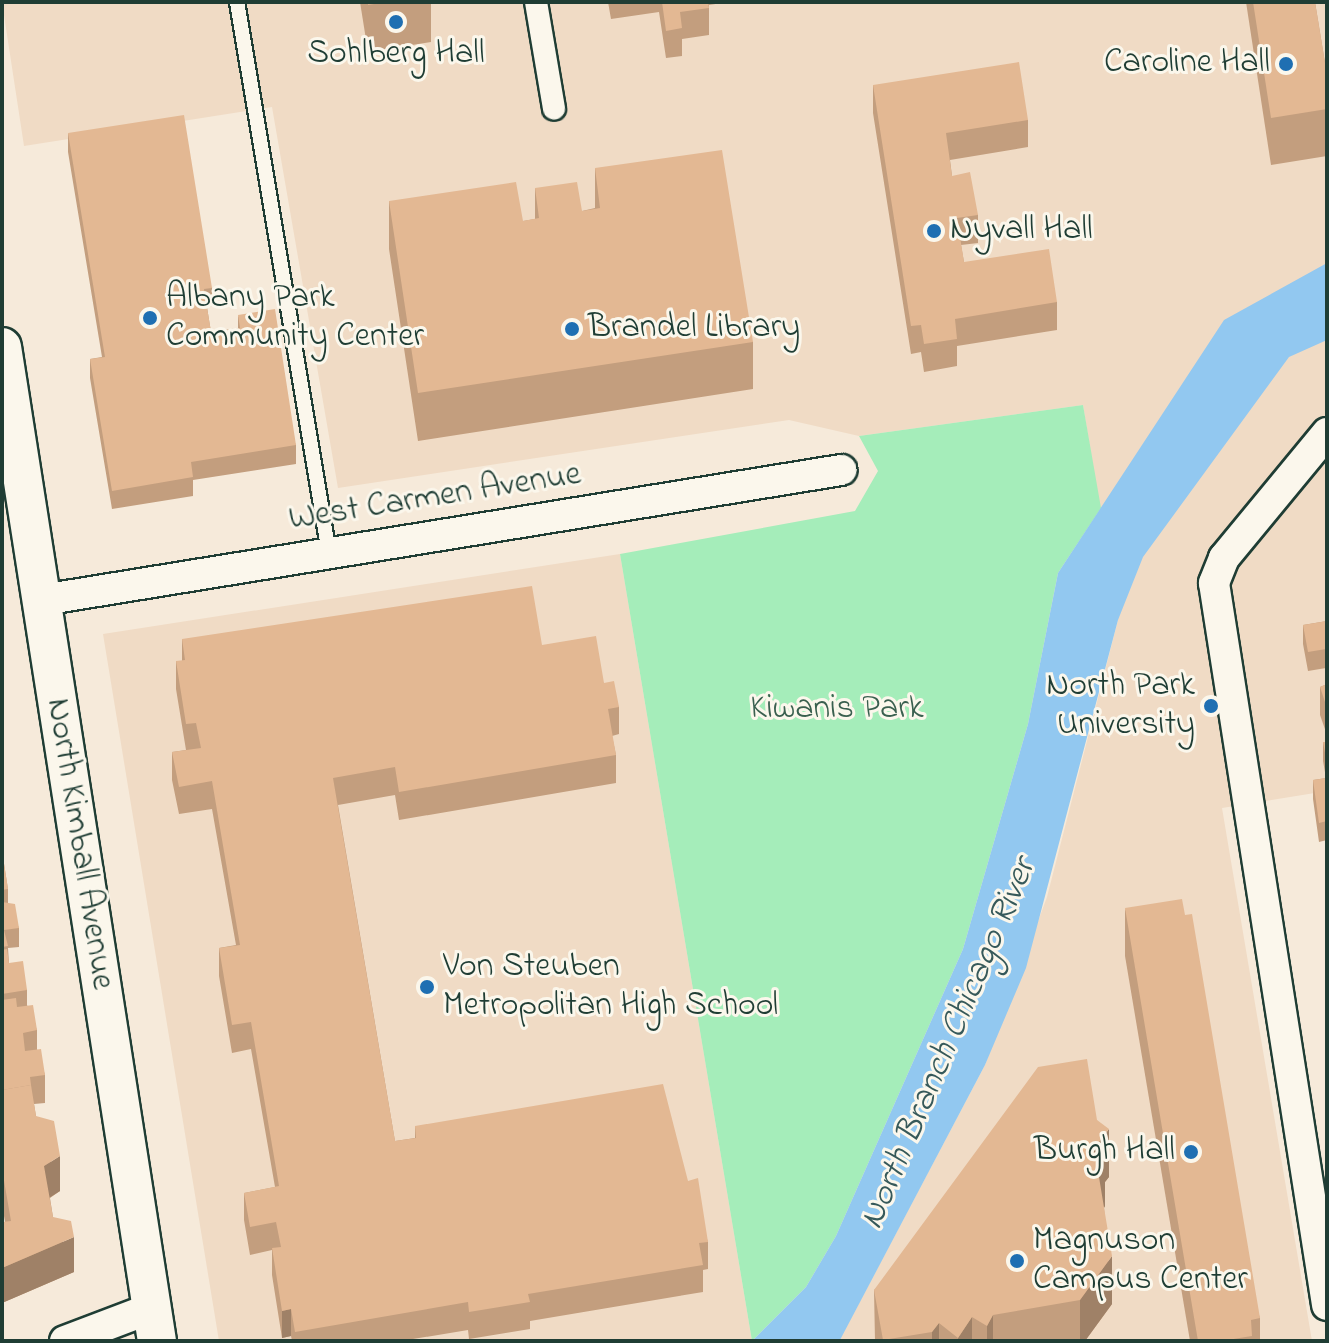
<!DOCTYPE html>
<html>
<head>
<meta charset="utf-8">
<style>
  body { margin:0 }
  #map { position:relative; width:1329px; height:1343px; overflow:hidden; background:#f6eada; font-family:"Indie Flower",sans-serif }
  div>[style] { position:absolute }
  .built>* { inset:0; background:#f0dbc5 }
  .green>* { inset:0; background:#a5edba }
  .water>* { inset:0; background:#92c8f0 }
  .roads { filter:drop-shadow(2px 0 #1f3d34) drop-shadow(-2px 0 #1f3d34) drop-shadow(0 2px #1f3d34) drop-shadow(0 -2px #1f3d34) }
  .service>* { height:14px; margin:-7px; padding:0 7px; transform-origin:7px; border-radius:7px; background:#fbf7ec }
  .pedestrian>* { height:22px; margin:-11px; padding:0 11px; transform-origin:11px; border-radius:11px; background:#fbf7ec }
  .minor>* { height:30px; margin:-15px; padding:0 15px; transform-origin:15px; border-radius:15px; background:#fbf7ec }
  .tertiary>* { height:38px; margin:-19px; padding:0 19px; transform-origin:19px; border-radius:19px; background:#fbf7ec }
  .wall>* { inset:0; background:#c39e7e }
  .shaded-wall>* { inset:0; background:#9f8167 }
  .building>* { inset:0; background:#e3b893 }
  .dots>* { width:22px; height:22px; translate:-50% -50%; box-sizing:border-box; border:4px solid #fbf7ec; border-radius:50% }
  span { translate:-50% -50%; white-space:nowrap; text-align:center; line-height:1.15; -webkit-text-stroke:6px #fbf7ec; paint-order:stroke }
  .poi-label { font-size:34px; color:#1f3d34 }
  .right { translate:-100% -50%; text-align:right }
  .left { translate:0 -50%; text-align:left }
  .street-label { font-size:34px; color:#1f3d34 }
  .park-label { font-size:34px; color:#3a604f }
  .water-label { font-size:36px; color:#36595a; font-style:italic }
  .frame { position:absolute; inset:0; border:4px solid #1f3d34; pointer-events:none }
</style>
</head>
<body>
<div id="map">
  <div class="built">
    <div style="clip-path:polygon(2px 2px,1327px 2px,1327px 791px,1222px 808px,1312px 1341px,839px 1341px,985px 1065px,1047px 897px,1118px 620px,1083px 405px,859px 436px,789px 420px,338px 488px,272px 107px,24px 146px)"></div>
    <div style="clip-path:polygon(620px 554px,752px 1341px,219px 1341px,103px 634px)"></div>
  </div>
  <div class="green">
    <div style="clip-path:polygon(1083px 405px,1101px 508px,1058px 573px,1028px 724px,963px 949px,836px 1236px,806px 1287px,752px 1341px,620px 554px,855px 511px,878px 471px,859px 436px)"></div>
  </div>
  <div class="water">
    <div style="clip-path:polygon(1327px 263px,1327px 340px,1289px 357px,1143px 557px,1118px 620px,1026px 968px,985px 1065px,840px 1340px,752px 1341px,806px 1287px,836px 1236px,963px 949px,1028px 724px,1058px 573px,1224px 320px)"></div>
  </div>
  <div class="roads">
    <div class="service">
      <div style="left:237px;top:2px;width:559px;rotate:80.52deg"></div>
    </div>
    <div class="pedestrian">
      <div style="left:536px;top:2px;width:108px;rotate:80.4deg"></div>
    </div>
    <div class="minor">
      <div style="left:1327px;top:433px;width:162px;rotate:129.5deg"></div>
      <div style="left:1224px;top:558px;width:27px;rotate:112deg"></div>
      <div style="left:1214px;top:583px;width:731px;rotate:81.1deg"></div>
      <div style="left:42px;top:600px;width:810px;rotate:-9.24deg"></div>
      <div style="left:65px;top:1341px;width:93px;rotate:-20.8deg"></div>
    </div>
    <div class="tertiary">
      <div style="left:2px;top:347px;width:1006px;rotate:81.14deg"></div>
    </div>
  </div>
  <div class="wall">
    <div style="clip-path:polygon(360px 2px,431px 2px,431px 42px,368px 52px)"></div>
    <div style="clip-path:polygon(608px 2px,729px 2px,709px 5px,709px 35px,682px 39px,682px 56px,666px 58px,659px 12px,611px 19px)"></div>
    <div style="clip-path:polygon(1246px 2px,1315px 2px,1327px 75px,1327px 156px,1271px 165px)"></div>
    <div style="clip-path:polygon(873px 85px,1028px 120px,1028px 147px,950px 160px,952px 176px,978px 215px,978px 243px,961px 245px,964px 262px,1057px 302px,1057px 330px,957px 346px,957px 366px,924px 372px,921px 352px,911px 354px,873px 113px)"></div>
    <div style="clip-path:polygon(68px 133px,212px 288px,212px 306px,207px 307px,211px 332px,238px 328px,238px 315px,296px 445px,296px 464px,193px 480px,193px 496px,112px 509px,90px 378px,90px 359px,102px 357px,68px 152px)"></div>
    <div style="clip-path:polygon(595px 168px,753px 342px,753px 389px,418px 441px,389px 249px,389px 201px,523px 221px,535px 219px,535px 188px,582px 211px,595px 208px)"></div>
    <div style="clip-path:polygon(1327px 621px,1327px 673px,1326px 668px,1308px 671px,1303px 644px,1303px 625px)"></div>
    <div style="clip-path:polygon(182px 639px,542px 645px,604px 683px,619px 707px,619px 734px,612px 736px,616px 755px,616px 783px,399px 820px,395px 795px,338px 805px,395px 1141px,415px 1138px,415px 1126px,688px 1181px,708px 1242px,708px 1269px,703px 1270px,703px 1292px,530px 1321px,530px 1329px,469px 1339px,468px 1330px,401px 1341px,292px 1341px,291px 1336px,282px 1338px,272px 1275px,272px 1250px,250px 1255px,244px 1220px,244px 1193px,275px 1187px,251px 1049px,232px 1053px,219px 976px,219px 948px,236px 945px,212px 809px,179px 814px,172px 780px,172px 752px,186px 750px,176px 689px,176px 661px,182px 661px)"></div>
    <div style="clip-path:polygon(1327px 684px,1327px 732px,1326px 732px,1320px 715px,1320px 687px)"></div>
    <div style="clip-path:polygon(1323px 742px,1327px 742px,1327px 840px,1319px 842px,1313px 799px,1313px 780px,1326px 778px,1323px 761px)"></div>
    <div style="clip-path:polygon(2px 851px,8px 889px,8px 903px,19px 928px,19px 947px,8px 948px,9px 963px,27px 990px,27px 1005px,37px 1030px,37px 1049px,45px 1075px,45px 1103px,34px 1104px,36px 1116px,60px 1191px,50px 1198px,53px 1217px,74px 1272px,2px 1303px,2px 1222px,5px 1222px,2px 1204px)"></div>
    <div style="clip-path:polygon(1125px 908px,1260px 1318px,1260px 1341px,1190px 1341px,1125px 956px)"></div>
    <div style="clip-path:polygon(1097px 1120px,1109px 1177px,1105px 1182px,1105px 1206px,1104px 1208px,1112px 1304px,1085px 1341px,875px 1341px,874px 1290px)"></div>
  </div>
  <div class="shaded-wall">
    <div style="clip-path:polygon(1109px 1129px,1109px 1177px,1105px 1182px,1105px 1206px,1098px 1218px,1092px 1151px)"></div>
    <div style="clip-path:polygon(60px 1156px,60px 1191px,44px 1201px,44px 1166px)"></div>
    <div style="clip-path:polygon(74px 1237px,74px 1272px,2px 1303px,2px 1268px)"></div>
    <div style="clip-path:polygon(1112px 1256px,1112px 1304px,1085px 1341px,1080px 1341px,1080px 1300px)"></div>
    <div style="clip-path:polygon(291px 1309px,291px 1336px,282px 1338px,282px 1311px)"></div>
    <div style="clip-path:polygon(993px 1315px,993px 1341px,987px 1341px,987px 1326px)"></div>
    <div style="clip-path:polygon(972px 1317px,972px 1341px,958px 1341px,958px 1338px)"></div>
    <div style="clip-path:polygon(939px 1323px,939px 1341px,932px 1341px,932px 1332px)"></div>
  </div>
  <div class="building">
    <div style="clip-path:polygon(368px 2px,386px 2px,368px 5px)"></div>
    <div style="clip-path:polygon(662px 2px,708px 2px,709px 8px,680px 12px,682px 28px,666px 31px)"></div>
    <div style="clip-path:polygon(1253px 2px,1315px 2px,1327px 75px,1327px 109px,1271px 118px)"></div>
    <div style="clip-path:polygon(1019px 62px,1028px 120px,946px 133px,952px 176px,970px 172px,978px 215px,957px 218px,964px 262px,1049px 249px,1057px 302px,955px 319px,957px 339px,924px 344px,921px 325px,911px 326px,873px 85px)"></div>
    <div style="clip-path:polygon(184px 115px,212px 288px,204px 289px,211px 332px,240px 328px,238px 315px,275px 309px,296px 445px,191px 462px,193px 477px,112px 491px,90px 359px,105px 357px,68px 133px)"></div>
    <div style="clip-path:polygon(722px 150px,753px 342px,418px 393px,389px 201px,516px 182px,523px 221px,539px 218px,535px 188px,577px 182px,582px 211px,600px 208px,595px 168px)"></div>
    <div style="clip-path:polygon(532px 586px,542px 645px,596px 636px,604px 683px,614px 681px,619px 707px,608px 709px,616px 755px,399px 792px,395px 767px,333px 778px,395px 1141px,416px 1138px,415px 1126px,663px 1084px,688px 1181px,698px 1178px,708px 1242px,699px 1243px,703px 1265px,528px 1294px,530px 1302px,469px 1312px,468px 1302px,295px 1332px,291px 1309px,282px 1311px,272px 1248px,281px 1247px,276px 1222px,250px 1227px,244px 1193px,279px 1186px,251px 1022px,232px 1025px,219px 948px,240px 945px,212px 781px,179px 787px,172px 752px,201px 748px,196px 723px,186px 724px,176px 661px,185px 660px,182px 639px)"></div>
    <div style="clip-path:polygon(1327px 621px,1327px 654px,1326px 649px,1308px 652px,1303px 625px)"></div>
    <div style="clip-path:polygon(1327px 684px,1327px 705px,1326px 705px,1320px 687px)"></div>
    <div style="clip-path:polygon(1323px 742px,1327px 742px,1327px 763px)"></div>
    <div style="clip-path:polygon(1327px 778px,1327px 821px,1319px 823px,1313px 780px)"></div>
    <div style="clip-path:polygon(2px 851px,8px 889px,2px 890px)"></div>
    <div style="clip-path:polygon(1182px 899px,1185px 915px,1192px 914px,1260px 1318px,1251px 1320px,1252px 1336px,1221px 1341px,1198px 1341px,1125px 908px)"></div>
    <div style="clip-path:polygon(2px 902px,15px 904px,19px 928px,4px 930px,8px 946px,2px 947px)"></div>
    <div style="clip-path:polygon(7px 949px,9px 963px,23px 961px,27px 990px,2px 994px,2px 950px)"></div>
    <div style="clip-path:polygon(16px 998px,17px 1007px,33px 1005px,37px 1030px,23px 1033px,25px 1051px,41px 1049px,45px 1075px,30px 1077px,31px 1085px,2px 1090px,2px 1000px)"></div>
    <div style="clip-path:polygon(1087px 1059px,1097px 1120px,1109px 1129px,1092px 1151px,1105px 1159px,1098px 1171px,1112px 1256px,1080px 1300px,993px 1315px,987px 1326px,972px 1317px,958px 1338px,939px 1323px,932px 1332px,883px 1340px,874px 1290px,1038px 1067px)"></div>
    <div style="clip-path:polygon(31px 1085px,36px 1116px,54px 1121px,60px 1156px,44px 1166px,53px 1217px,71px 1221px,74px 1237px,2px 1268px,2px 1222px,11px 1221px,2px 1169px,2px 1090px)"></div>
  </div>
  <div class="dots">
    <div style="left:396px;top:22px;background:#1f6fb2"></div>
    <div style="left:1286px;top:64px;background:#1f6fb2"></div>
    <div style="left:934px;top:231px;background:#1f6fb2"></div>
    <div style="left:150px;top:318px;background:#1f6fb2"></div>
    <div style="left:572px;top:329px;background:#1f6fb2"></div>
    <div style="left:1211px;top:706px;background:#1f6fb2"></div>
    <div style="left:427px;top:987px;background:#1f6fb2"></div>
    <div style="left:1191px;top:1152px;background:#1f6fb2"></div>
    <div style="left:1017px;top:1261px;background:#1f6fb2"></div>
  </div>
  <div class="poi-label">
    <span style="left:396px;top:55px">Sohlberg Hall</span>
    <span class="right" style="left:1270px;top:64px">Caroline Hall</span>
    <span class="left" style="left:950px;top:231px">Nyvall Hall</span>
    <span class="left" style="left:166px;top:318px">Albany Park<br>Community Center</span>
    <span class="left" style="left:588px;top:329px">Brandel Library</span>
    <span class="right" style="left:1195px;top:706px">North Park<br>University</span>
    <span class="left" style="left:443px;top:987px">Von Steuben<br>Metropolitan High School</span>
    <span class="right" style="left:1175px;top:1152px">Burgh Hall</span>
    <span class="left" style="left:1033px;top:1261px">Magnuson<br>Campus Center</span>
  </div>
  <div class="street-label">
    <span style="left:435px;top:498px;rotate:-9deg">West Carmen Avenue</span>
    <span style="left:79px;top:844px;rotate:81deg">North Kimball Avenue</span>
  </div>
  <div class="park-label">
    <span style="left:837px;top:710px">Kiwanis Park</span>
  </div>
  <div class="water-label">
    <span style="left:949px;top:1044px;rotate:-67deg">North Branch Chicago River</span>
  </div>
  <div class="frame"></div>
</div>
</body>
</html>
